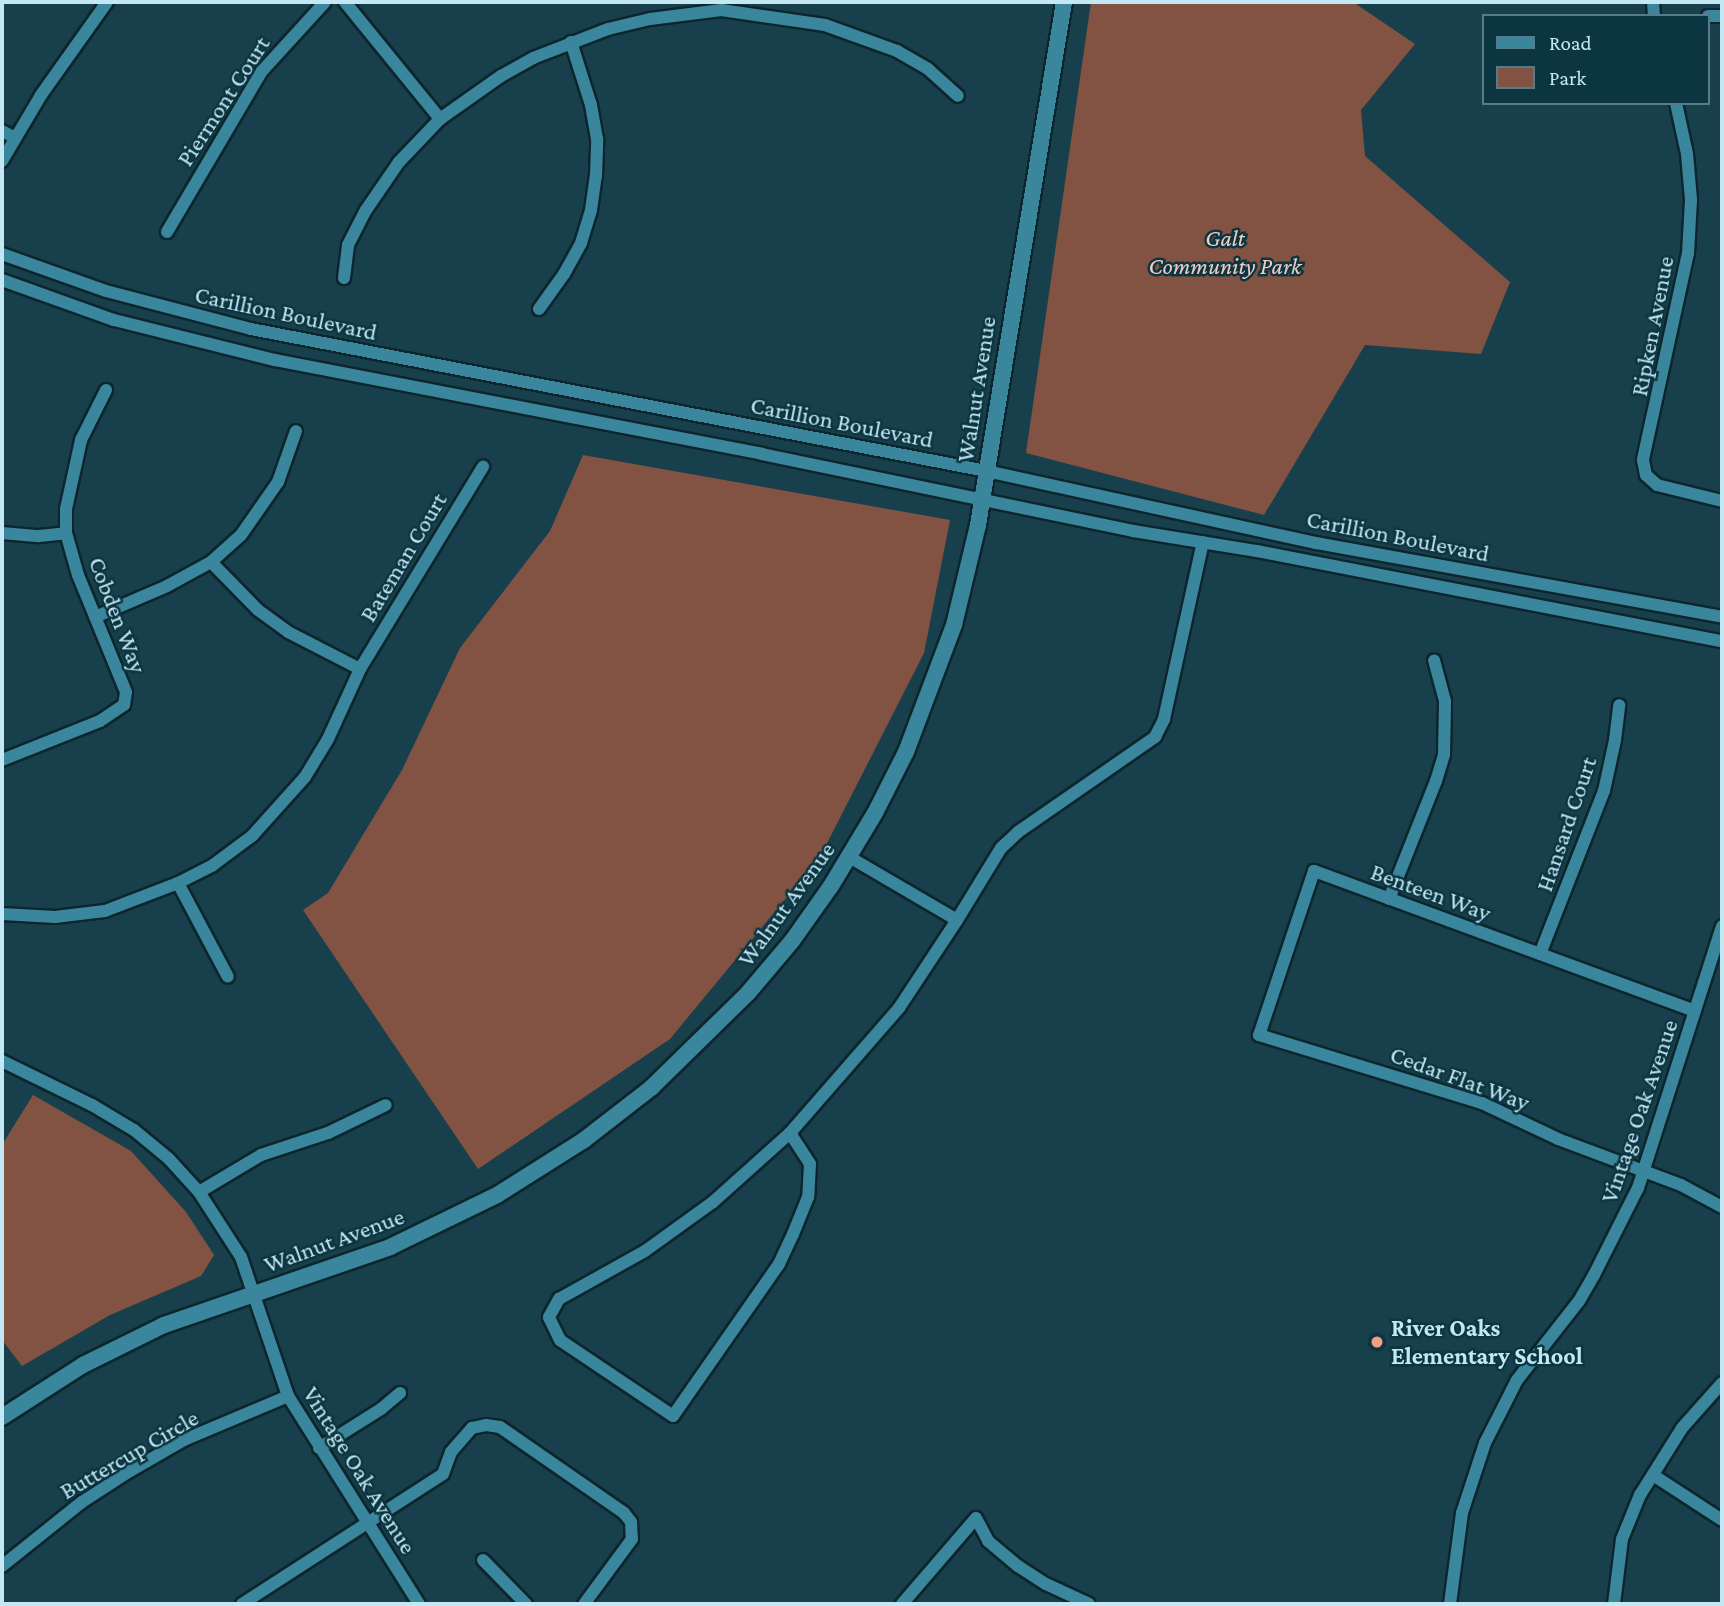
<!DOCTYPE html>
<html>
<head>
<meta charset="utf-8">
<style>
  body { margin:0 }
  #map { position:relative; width:1724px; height:1606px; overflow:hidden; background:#18404c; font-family:"Crimson Pro",serif }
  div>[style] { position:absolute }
  .green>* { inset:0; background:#825342 }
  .roads { filter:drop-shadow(2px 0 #0d252c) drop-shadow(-2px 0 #0d252c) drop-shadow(0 2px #0d252c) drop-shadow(0 -2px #0d252c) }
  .minor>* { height:12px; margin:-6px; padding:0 6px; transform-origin:6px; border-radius:6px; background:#3a869c }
  .tertiary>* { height:16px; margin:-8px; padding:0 8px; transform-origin:8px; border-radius:8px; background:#3a869c }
  .dots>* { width:19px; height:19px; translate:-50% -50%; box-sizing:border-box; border:4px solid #0b3541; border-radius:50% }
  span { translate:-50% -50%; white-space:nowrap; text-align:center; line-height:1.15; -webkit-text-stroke:5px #0b3541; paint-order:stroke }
  .street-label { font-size:24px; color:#c3e7f3 }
  .park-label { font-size:24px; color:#f4cdc0; font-style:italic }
  .poi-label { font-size:24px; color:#c3e7f3; font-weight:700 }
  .left { translate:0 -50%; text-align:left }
  .frame { position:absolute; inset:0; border:4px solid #c3e7f3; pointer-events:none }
  .legend { position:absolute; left:1482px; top:14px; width:228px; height:91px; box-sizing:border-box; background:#0b3541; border:2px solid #557c88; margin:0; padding:9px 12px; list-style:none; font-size:21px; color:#c3e7f3 }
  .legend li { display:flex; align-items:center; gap:14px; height:35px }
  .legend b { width:35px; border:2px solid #557c88 }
</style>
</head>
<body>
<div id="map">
  <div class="green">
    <div style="clip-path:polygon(1091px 2px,1353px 2px,1415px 44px,1361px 110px,1365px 156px,1510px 282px,1481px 354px,1365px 345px,1264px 515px,1026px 453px)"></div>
    <div style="clip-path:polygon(583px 455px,950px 520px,924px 653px,820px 857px,670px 1039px,478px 1169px,303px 910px,328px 893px,402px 770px,460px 648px,550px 531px)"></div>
    <div style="clip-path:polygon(33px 1095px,131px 1151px,186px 1212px,214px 1255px,201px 1276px,110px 1315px,22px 1366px,2px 1340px,2px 1145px)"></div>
  </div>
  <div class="roads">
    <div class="minor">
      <div style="left:345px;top:2px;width:151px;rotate:50.9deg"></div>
      <div style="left:1653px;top:2px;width:14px;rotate:86deg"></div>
      <div style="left:1708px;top:16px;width:14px"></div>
      <div style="left:1676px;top:103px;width:52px;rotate:77.8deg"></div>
      <div style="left:1687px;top:154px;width:46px;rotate:85deg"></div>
      <div style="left:1691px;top:200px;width:53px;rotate:93.2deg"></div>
      <div style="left:1688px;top:253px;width:212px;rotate:102.3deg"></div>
      <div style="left:1643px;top:460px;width:15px;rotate:79deg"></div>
      <div style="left:1646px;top:475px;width:15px;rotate:42deg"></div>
      <div style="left:1657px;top:485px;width:67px;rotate:13.8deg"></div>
      <div style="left:2px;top:131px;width:15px;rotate:28deg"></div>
      <div style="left:2px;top:161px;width:77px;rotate:-59.4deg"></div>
      <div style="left:41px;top:95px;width:114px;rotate:-54.6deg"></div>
      <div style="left:167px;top:232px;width:187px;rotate:-59.5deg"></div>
      <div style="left:262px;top:71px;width:93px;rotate:-47.6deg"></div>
      <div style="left:2px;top:254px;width:110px;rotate:19.6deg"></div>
      <div style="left:106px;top:291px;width:150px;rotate:14.7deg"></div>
      <div style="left:251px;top:329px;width:749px;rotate:10.93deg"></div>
      <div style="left:986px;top:471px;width:338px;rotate:12.3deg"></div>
      <div style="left:1316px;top:543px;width:413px;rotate:10.3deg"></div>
      <div style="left:344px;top:278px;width:33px;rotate:-83deg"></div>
      <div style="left:348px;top:245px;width:39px;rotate:-63deg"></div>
      <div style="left:366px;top:210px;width:58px;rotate:-55.5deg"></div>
      <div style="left:399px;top:162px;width:59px;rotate:-46.4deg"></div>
      <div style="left:440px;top:119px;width:75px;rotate:-35.2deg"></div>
      <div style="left:501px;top:76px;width:37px;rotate:-29deg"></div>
      <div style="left:533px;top:58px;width:80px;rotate:-21.1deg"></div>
      <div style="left:608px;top:29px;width:43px;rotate:-13.4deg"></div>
      <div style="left:650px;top:19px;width:72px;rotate:-7.2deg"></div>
      <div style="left:721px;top:10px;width:105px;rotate:8.2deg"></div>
      <div style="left:825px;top:25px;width:77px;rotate:19.9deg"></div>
      <div style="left:897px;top:51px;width:36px;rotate:30deg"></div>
      <div style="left:928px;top:69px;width:40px;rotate:42deg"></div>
      <div style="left:2px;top:280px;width:119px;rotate:19.7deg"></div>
      <div style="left:114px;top:320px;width:166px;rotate:14deg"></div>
      <div style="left:275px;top:360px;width:496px;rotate:10.9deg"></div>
      <div style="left:762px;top:454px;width:379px;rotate:11.7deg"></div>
      <div style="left:1133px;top:531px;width:126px;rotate:9.2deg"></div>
      <div style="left:1257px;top:551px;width:474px;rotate:11deg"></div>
      <div style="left:539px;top:309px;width:43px;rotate:-54.5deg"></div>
      <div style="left:564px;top:274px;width:35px;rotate:-61deg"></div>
      <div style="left:581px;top:243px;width:34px;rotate:-73deg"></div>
      <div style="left:591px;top:210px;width:34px;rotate:-82deg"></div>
      <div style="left:596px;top:176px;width:37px;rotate:-88deg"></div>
      <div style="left:597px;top:139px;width:35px;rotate:-100deg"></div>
      <div style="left:591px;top:105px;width:66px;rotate:-107.6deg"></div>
      <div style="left:2px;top:533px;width:37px;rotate:5deg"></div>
      <div style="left:39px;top:536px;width:27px;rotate:-6deg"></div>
      <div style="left:211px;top:562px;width:67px;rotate:45.6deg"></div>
      <div style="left:258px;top:610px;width:37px;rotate:36deg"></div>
      <div style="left:288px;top:632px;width:81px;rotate:27.2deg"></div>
      <div style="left:95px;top:617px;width:78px;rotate:-23.3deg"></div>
      <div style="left:167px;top:586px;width:50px;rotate:-28.6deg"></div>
      <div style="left:211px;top:562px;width:40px;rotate:-42deg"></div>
      <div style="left:241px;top:535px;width:65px;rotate:-55.1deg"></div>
      <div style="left:278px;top:482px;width:54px;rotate:-70.6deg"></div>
      <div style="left:2px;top:760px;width:105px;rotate:-21.7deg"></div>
      <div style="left:100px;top:721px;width:29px;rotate:-34deg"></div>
      <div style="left:124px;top:705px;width:13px;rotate:-81deg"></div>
      <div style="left:126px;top:692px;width:126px;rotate:-112.3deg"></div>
      <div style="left:78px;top:575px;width:44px;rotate:-105.9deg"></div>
      <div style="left:66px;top:533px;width:24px;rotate:-90deg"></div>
      <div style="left:66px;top:509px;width:71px;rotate:-77.7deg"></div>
      <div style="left:81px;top:440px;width:56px;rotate:-63.4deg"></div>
      <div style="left:178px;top:883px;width:106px;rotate:62deg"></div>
      <div style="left:1389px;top:899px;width:127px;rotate:-68.3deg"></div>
      <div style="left:1436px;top:781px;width:27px;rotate:-73deg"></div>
      <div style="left:1444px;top:755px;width:54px;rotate:-88.9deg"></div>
      <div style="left:1445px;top:701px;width:42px;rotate:-105deg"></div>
      <div style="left:2px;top:914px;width:53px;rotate:3.2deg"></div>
      <div style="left:55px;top:917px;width:50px;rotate:-6.8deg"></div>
      <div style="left:105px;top:911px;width:78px;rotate:-21deg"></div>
      <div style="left:178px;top:883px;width:39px;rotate:-27deg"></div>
      <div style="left:213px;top:865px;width:49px;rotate:-36.6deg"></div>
      <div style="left:252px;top:836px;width:79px;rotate:-48.1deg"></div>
      <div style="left:305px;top:777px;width:44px;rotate:-58.8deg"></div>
      <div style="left:328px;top:739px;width:77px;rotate:-65.4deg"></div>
      <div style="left:360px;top:669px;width:237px;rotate:-58.7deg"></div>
      <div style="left:957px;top:920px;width:84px;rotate:-58.6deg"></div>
      <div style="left:1001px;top:848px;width:23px;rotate:-43deg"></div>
      <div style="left:1018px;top:832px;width:167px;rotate:-34.7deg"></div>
      <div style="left:1155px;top:737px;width:20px;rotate:-63deg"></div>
      <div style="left:1164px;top:719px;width:181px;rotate:-77.6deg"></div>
      <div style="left:1540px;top:954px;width:175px;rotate:-68.6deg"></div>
      <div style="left:1604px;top:791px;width:52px;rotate:-77.8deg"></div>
      <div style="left:1615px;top:740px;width:35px;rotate:-83deg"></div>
      <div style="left:1695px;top:1011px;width:406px;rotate:-159.8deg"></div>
      <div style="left:1314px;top:871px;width:173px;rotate:108.5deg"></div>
      <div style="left:1259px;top:1035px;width:233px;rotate:17deg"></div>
      <div style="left:1482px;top:1103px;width:84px;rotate:25.3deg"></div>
      <div style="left:1558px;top:1139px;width:131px;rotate:20.5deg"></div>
      <div style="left:1681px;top:1185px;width:47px;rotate:28.2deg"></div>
      <div style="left:2px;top:1061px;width:100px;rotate:26.1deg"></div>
      <div style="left:92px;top:1105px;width:49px;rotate:30.8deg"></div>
      <div style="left:134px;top:1130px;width:45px;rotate:39.6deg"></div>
      <div style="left:169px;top:1159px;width:45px;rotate:47.7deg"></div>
      <div style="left:199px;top:1192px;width:77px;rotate:57.1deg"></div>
      <div style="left:241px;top:1257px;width:147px;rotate:71.3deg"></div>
      <div style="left:288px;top:1396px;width:246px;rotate:57.8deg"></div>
      <div style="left:790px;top:1133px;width:37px;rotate:57deg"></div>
      <div style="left:810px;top:1164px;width:33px;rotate:93deg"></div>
      <div style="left:808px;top:1197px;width:40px;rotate:112deg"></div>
      <div style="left:793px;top:1234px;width:33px;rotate:115deg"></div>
      <div style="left:779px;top:1264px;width:185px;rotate:124.9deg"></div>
      <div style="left:673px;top:1416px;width:136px;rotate:-146.1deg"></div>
      <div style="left:560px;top:1340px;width:25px;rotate:-116deg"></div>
      <div style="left:549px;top:1317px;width:21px;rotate:-61deg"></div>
      <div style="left:559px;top:1299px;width:98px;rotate:-29.2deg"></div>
      <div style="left:645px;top:1251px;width:84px;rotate:-35.8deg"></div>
      <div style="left:713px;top:1202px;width:103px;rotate:-41.9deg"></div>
      <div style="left:790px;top:1133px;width:166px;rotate:-48.9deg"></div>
      <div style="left:899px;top:1008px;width:105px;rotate:-56.6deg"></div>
      <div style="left:957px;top:920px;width:125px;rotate:-149.7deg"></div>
      <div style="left:199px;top:1192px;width:72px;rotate:-30.8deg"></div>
      <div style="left:261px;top:1155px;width:71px;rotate:-18.2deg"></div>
      <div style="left:328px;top:1133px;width:64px;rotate:-25.8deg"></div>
      <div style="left:319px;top:1448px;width:73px;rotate:-32.2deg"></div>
      <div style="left:381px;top:1409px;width:25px;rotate:-40deg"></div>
      <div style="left:1653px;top:1475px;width:82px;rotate:33.1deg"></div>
      <div style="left:483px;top:1560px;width:62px;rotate:45.7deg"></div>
      <div style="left:2px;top:1566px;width:102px;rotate:-38.7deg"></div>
      <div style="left:82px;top:1502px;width:57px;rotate:-32.9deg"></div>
      <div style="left:130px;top:1471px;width:62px;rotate:-29.9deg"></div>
      <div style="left:184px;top:1440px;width:113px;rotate:-22.9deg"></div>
      <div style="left:242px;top:1604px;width:239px;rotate:-32.9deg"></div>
      <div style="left:443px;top:1474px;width:23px;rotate:-70deg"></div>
      <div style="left:451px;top:1452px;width:32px;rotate:-49deg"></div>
      <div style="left:472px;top:1428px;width:14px;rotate:-12deg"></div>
      <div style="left:486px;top:1425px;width:14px;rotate:8deg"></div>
      <div style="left:500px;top:1427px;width:151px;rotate:34.7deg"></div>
      <div style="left:624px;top:1513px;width:11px;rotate:52deg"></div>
      <div style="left:631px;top:1522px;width:17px;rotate:87deg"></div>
      <div style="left:632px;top:1539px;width:81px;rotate:126.4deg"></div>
      <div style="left:902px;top:1604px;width:113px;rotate:-49.3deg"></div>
      <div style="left:976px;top:1518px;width:26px;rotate:62deg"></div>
      <div style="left:988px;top:1541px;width:39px;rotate:40deg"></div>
      <div style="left:1018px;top:1566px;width:33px;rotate:33deg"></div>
      <div style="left:1046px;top:1584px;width:47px;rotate:24.9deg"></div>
      <div style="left:1450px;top:1604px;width:92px;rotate:-82.5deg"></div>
      <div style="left:1462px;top:1513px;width:74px;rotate:-71.8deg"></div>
      <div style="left:1485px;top:1443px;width:71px;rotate:-63.1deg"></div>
      <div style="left:1517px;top:1380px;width:100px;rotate:-51.9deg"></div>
      <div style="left:1579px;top:1301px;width:30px;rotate:-60deg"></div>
      <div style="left:1594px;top:1275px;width:97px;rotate:-63.2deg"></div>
      <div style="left:1638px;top:1188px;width:275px;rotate:-72.2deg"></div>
      <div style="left:1614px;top:1604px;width:65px;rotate:-83deg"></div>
      <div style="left:1622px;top:1539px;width:48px;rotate:-67.8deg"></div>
      <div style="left:1640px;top:1495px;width:79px;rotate:-57.9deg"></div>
      <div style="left:1682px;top:1428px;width:60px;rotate:-48.4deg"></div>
    </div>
    <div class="tertiary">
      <div style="left:2px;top:1417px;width:96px;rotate:-32.7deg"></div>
      <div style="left:83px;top:1365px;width:90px;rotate:-26.3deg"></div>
      <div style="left:164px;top:1325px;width:239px;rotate:-19deg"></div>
      <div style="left:390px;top:1247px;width:119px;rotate:-25.9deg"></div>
      <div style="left:497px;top:1195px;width:103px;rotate:-32.3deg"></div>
      <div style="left:584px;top:1140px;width:85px;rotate:-37.8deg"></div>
      <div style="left:651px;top:1088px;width:136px;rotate:-44.4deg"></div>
      <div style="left:748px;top:993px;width:68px;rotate:-49.8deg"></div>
      <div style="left:792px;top:941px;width:67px;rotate:-54.7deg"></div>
      <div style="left:831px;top:886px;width:85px;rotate:-58.9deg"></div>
      <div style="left:875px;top:813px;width:68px;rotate:-63.1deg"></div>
      <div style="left:906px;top:752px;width:136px;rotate:-69.3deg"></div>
      <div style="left:954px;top:625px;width:103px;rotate:-76.5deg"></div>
      <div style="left:978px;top:525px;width:530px;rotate:-80.66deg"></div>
    </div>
  </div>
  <div class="dots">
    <div style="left:1377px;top:1342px;background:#f3a081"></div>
  </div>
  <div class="street-label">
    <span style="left:223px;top:101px;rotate:-57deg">Piermont Court</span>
    <span style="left:286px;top:313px;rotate:12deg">Carillion Boulevard</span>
    <span style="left:1652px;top:326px;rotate:-79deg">Ripken Avenue</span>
    <span style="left:976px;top:389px;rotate:-81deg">Walnut Avenue</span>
    <span style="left:842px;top:422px;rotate:11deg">Carillion Boulevard</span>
    <span style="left:1398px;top:536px;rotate:11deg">Carillion Boulevard</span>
    <span style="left:403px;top:557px;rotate:-59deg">Bateman Court</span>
    <span style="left:118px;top:615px;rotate:69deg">Cobden Way</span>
    <span style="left:1566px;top:824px;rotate:-71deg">Hansard Court</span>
    <span style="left:1431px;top:892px;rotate:20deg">Benteen Way</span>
    <span style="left:786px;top:904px;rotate:-54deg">Walnut Avenue</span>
    <span style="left:1460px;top:1078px;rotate:20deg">Cedar Flat Way</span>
    <span style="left:1639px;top:1111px;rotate:-71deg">Vintage Oak Avenue</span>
    <span style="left:334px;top:1240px;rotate:-20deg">Walnut Avenue</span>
    <span style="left:129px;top:1454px;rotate:-30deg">Buttercup Circle</span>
    <span style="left:360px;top:1470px;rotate:58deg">Vintage Oak Avenue</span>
  </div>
  <div class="park-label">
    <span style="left:1225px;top:252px">Galt<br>Community Park</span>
  </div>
  <div class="poi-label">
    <span class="left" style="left:1391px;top:1342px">River Oaks<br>Elementary School</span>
  </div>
  <div class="frame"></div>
  <ul class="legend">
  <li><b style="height:9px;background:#3a869c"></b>Road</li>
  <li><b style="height:19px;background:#825342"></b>Park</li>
  </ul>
</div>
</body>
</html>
